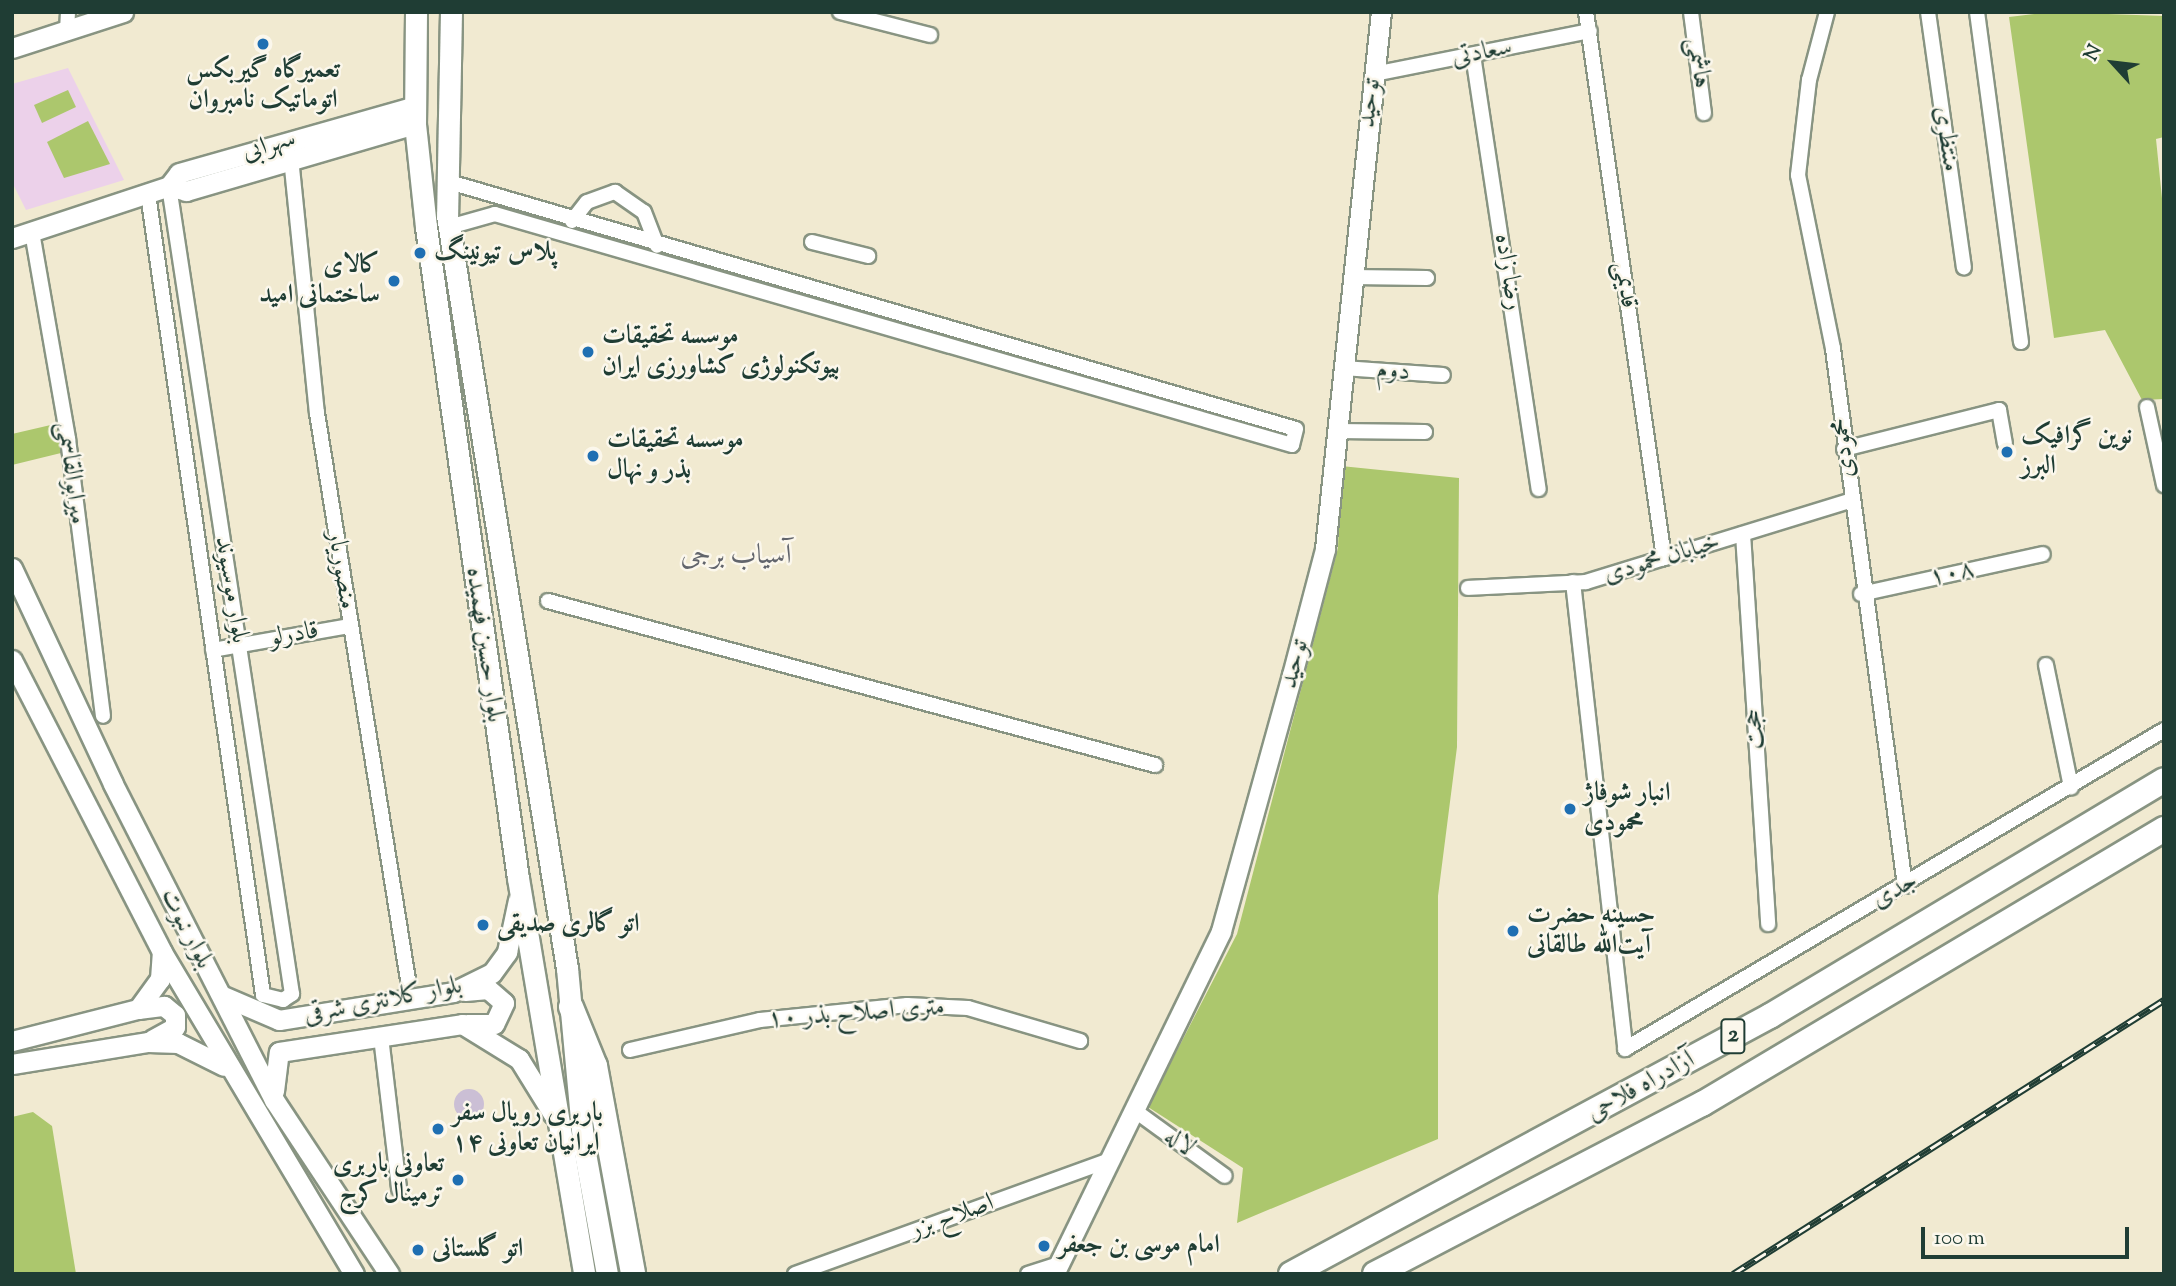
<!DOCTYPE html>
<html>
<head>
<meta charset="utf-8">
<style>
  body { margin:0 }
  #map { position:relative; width:2176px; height:1286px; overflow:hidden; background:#f1ead1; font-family:"Sorts Mill Goudy",Amiri,serif }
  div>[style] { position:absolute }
  .built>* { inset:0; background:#ecd1ea }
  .industrial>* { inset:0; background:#cbbfd5 }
  .round { border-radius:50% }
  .green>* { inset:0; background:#acc76d }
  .roads { filter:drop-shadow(2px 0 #889482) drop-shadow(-2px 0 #889482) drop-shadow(0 2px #889482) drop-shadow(0 -2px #889482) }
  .street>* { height:14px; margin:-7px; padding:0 7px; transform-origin:7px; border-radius:7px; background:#fff }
  .secondary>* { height:19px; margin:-9.5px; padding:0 9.5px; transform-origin:9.5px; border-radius:9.5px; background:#fff }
  .primary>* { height:21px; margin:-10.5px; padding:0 10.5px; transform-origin:10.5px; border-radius:10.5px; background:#fff }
  .highway>* { height:24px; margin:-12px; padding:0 12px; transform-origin:12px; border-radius:12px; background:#fff }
  .rail>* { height:7px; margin-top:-3.5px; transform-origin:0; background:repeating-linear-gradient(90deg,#fbf7ec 0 13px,#1f3d34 0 26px); box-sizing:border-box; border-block:2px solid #1f3d34 }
  .dots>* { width:19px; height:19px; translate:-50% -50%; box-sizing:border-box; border:4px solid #fbf7ec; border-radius:50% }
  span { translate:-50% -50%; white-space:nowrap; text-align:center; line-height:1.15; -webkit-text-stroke:5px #fbf7ec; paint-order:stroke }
  .shield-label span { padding:2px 5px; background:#fbf7ec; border:2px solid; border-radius:5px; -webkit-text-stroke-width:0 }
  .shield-label { font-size:24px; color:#1f3d34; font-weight:700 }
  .street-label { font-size:26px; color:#1f3d34 }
  .poi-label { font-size:26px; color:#1f3d34; font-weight:700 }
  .left { translate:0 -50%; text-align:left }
  .right { translate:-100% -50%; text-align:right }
  .neighbourhood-label { font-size:28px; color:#62656c }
  .frame { position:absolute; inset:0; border:14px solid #1f3d34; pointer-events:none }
  .north { position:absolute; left:2078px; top:28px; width:70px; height:70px; -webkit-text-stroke:5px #fbf7ec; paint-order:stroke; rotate:297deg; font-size:19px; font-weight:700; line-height:28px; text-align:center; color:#1f3d34 }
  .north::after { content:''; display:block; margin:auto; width:24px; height:32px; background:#1f3d34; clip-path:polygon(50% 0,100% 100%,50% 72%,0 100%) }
  .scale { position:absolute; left:1921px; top:1227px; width:208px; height:32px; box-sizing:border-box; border:4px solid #1f3d34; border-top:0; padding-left:9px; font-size:21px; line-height:24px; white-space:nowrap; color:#1f3d34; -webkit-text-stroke:5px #fbf7ec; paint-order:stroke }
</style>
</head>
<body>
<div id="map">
  <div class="built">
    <div style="clip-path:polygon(68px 68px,124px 180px,26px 210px,12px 182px,12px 84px)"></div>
  </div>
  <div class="industrial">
    <div class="round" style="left:454px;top:1089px;width:30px;height:30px"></div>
  </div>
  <div class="green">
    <div style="clip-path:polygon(2052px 12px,2164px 16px,2164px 137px,2156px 139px,2164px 218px,2164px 399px,2142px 400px,2105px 330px,2054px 338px,2009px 17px)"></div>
    <div style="clip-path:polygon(68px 90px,76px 107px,42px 123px,34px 105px)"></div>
    <div style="clip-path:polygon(88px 121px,110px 164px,64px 178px,47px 142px)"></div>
    <div style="clip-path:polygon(55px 424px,61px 453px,12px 465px,12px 434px)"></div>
    <div style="clip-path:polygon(1341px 466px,1459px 478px,1457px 747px,1438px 896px,1438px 1139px,1237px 1223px,1243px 1168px,1148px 1107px,1237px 934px,1338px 548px)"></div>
    <div style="clip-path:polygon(33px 1112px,52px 1126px,76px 1274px,12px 1274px,12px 1117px)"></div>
  </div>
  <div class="roads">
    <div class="street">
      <div style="left:840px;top:12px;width:93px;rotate:14.3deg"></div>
      <div style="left:1586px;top:12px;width:552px;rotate:81.87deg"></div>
      <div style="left:1691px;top:12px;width:102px;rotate:82.7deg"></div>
      <div style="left:1827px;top:12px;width:70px;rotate:104.8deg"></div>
      <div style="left:1809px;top:80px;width:96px;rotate:96.6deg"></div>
      <div style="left:1798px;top:175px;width:177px;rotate:78.6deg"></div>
      <div style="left:1833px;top:349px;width:542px;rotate:82.36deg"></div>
      <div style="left:1928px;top:12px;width:258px;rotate:82deg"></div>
      <div style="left:1977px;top:12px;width:333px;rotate:82.4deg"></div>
      <div style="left:67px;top:31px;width:19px;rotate:-87deg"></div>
      <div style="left:1473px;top:55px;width:439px;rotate:81.4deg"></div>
      <div style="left:1374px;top:74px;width:220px;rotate:-11.3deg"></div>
      <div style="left:291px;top:158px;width:256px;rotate:84.2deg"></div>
      <div style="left:317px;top:413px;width:574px;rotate:80.88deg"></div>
      <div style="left:446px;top:181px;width:885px;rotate:16.27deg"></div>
      <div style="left:1296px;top:429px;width:16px;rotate:104deg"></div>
      <div style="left:1292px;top:445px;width:830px;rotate:-163.84deg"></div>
      <div style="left:495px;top:214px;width:48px;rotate:164.2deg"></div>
      <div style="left:148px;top:194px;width:809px;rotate:81.83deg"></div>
      <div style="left:263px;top:995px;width:21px;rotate:14deg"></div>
      <div style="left:283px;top:1000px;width:11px;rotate:-34deg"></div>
      <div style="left:292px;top:994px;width:817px;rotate:-98.66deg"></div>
      <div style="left:572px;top:221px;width:24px;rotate:-52deg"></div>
      <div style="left:587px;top:202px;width:30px;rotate:-20deg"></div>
      <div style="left:615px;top:192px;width:35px;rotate:35deg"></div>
      <div style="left:644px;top:212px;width:36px;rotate:69deg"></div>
      <div style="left:32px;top:232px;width:210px;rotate:80.1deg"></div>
      <div style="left:68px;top:439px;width:279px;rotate:82.8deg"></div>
      <div style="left:812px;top:242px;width:58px;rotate:14deg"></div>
      <div style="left:1352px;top:277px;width:75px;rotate:0.8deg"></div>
      <div style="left:1343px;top:368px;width:100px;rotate:4deg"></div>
      <div style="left:2147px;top:407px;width:80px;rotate:77.7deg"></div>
      <div style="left:1337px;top:431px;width:88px;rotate:0.7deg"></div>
      <div style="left:1844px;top:449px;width:160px;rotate:-14.1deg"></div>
      <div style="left:1999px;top:410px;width:34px;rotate:80deg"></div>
      <div style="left:1743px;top:534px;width:391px;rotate:86.3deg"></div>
      <div style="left:1573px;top:582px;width:470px;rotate:83.6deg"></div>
      <div style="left:1625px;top:1049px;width:626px;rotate:-30.62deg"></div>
      <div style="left:1468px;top:588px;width:118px;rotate:-2.9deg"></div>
      <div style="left:1586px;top:582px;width:276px;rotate:-17.1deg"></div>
      <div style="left:1861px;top:594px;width:186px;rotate:-12.4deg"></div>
      <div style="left:548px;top:601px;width:629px;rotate:15.12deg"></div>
      <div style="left:213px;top:650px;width:138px;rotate:-10deg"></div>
      <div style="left:2046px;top:665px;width:125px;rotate:78.4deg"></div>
      <div style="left:381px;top:1037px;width:153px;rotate:83.2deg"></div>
      <div style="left:630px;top:1050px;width:133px;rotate:-13deg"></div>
      <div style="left:760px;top:1020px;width:148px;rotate:-5.8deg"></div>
      <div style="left:907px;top:1005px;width:61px;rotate:2.8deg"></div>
      <div style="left:968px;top:1008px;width:117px;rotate:16.4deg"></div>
      <div style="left:1134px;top:1110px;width:112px;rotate:36deg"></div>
      <div style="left:795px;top:1274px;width:333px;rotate:-19.9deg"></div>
      <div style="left:1028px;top:1274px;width:32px;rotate:-18deg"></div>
    </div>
    <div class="secondary">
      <div style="left:12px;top:48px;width:117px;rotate:-18deg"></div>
      <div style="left:169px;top:186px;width:16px;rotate:-52deg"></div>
      <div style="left:179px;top:173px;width:245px;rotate:-15.8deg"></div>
      <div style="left:12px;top:238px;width:165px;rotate:-18.3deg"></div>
      <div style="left:169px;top:186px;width:18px;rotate:16deg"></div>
      <div style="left:186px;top:191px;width:239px;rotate:-16.3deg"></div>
      <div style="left:12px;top:568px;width:238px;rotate:64.9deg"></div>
      <div style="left:113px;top:784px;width:355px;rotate:63deg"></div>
      <div style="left:274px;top:1100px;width:209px;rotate:56.5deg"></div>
      <div style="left:12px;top:660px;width:328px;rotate:62.8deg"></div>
      <div style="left:162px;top:952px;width:375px;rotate:59.2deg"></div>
      <div style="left:465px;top:991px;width:23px;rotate:-5deg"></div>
      <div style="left:488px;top:989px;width:21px;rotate:41deg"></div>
      <div style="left:504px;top:1003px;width:23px;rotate:115deg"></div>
      <div style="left:494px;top:1024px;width:27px;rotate:180deg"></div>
      <div style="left:223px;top:996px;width:61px;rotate:23.2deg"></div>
      <div style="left:279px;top:1020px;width:176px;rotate:-9.1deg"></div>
      <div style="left:453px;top:992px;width:43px;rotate:-26deg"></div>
      <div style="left:492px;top:973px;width:26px;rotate:-54deg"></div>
      <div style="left:507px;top:952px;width:53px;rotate:-78.1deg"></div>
      <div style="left:138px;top:1009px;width:26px;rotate:-7deg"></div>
      <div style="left:164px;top:1006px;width:14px;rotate:39deg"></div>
      <div style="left:175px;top:1015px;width:12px;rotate:90deg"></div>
      <div style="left:175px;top:1027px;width:26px;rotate:151deg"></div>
      <div style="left:12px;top:1041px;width:130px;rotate:-14.3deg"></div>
      <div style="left:138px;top:1009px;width:37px;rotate:-54deg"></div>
      <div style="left:160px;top:979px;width:27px;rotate:-86deg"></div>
      <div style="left:12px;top:1064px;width:138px;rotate:-9.2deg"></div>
      <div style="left:148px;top:1042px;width:30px;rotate:2deg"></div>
      <div style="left:178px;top:1043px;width:51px;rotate:26.6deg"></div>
      <div style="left:274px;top:1091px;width:39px;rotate:-83deg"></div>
      <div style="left:279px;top:1052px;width:185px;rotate:-8.7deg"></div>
      <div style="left:462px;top:1024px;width:67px;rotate:31.6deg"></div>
      <div style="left:519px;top:1059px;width:65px;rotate:58.3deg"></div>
      <div style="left:1054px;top:1274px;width:381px;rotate:-64deg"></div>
      <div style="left:1221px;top:931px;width:266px;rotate:-74.5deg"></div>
      <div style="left:1292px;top:675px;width:130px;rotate:-75.3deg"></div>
      <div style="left:1325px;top:549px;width:540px;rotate:-84.05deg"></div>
    </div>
    <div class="primary">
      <div style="left:416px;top:12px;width:112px;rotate:90.5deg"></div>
      <div style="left:415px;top:124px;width:104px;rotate:83.9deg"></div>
      <div style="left:426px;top:227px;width:657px;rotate:81.96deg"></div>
      <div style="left:518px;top:878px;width:401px;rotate:80.5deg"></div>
      <div style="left:451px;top:12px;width:203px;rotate:91.1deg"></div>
      <div style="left:447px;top:215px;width:763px;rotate:80.95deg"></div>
      <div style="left:567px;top:968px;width:175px;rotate:84.7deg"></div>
      <div style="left:583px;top:1142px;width:134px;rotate:79.7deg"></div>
    </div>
    <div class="highway">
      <div style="left:571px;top:1007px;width:64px;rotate:67.9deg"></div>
      <div style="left:595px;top:1066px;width:211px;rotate:79.6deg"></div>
      <div style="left:1291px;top:1274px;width:544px;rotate:-28.31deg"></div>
      <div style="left:1770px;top:1016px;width:459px;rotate:-30.9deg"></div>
      <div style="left:1375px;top:1274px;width:369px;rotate:-27.5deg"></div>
      <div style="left:1702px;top:1104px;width:538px;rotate:-30.76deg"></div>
    </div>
  </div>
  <div class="rail">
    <div style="left:1733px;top:1274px;width:511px;rotate:-32.45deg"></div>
  </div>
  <div class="dots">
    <div style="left:263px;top:44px;background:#1f6fb2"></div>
    <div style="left:420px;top:253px;background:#1f6fb2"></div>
    <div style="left:394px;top:281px;background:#1f6fb2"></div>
    <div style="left:588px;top:352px;background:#1f6fb2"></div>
    <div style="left:2007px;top:452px;background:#1f6fb2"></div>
    <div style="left:593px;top:456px;background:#1f6fb2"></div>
    <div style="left:1570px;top:809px;background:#1f6fb2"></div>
    <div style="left:483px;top:925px;background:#1f6fb2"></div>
    <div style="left:1513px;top:931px;background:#1f6fb2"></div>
    <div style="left:438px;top:1129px;background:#1f6fb2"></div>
    <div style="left:458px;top:1180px;background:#1f6fb2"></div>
    <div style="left:1044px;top:1246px;background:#1f6fb2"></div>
    <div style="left:418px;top:1250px;background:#1f6fb2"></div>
  </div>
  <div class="shield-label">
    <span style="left:1733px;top:1036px">2</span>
  </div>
  <div class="street-label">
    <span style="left:1482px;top:53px;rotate:-11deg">سعادتی</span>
    <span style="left:1698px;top:63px;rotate:82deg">هاشمی</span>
    <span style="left:1370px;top:103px;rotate:-83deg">توحید</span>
    <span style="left:1946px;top:139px;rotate:82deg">منتظری</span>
    <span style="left:269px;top:146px;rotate:-17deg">سهرابی</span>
    <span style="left:1508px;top:272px;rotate:81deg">رضا زاده</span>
    <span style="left:1625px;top:285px;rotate:82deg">قدیمی</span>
    <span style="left:1393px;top:372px;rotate:4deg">دوم</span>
    <span style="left:1844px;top:448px;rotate:-96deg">محمودی</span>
    <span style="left:71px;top:473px;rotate:83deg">میرابوالقاسمی</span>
    <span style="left:1662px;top:559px;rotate:-17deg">خیابان محمودی</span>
    <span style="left:341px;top:570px;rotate:81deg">منصوریار</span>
    <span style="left:1952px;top:574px;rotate:-12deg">۱۰۸</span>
    <span style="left:231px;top:590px;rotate:81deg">بلوار موسیوند</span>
    <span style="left:294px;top:635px;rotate:-9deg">قادرلو</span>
    <span style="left:484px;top:645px;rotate:82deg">بلوار حسین فهمیده</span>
    <span style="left:1295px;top:664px;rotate:-75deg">توحید</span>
    <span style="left:1755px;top:729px;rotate:-94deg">حجت</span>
    <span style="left:1895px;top:891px;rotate:-30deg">جدی</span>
    <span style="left:186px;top:929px;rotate:63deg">بلوار نبوت</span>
    <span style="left:383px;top:1001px;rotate:-11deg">بلوار کلانتری شرقی</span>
    <span style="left:856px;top:1014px;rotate:-4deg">۱۰ متری اصلاح بذر</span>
    <span style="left:1641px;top:1087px;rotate:-29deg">آزادراه فلاحی</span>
    <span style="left:1179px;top:1143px;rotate:36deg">لاله</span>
    <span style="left:952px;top:1217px;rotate:-20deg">اصلاح بزر</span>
  </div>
  <div class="poi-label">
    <span style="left:263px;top:86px">تعمیرگاه گیربکس<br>اتوماتیک نامبروان</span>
    <span class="left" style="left:434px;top:253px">پلاس تیونینگ</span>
    <span class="right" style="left:380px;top:281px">کالای<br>ساختمانی امید</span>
    <span class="left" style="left:602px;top:352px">موسسه تحقیقات<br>بیوتکنولوژی کشاورزی ایران</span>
    <span class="left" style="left:2021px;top:452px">نوین گرافیک<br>البرز</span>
    <span class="left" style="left:607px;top:456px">موسسه تحقیقات<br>بذر و نهال</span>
    <span class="left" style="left:1584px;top:809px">انبار شوفاژ<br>محمودی</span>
    <span class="left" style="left:1527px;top:931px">حسینه حضرت<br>آیت‌الله طالقانی</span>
    <span class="left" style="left:497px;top:925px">اتو گالری صدیقی</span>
    <span class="left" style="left:452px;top:1129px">باربری رویال سفر<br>ایرانیان تعاونی ۱۴</span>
    <span class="right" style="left:444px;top:1180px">تعاونی باربری<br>ترمینال کرج</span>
    <span class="left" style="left:1058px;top:1246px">امام موسی بن جعفر</span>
    <span class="left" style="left:432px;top:1250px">اتو گلستانی</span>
  </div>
  <div class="neighbourhood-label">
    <span style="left:736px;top:556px">آسیاب برجی</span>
  </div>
  <div class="frame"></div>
  <div class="north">N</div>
  <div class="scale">100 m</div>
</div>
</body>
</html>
